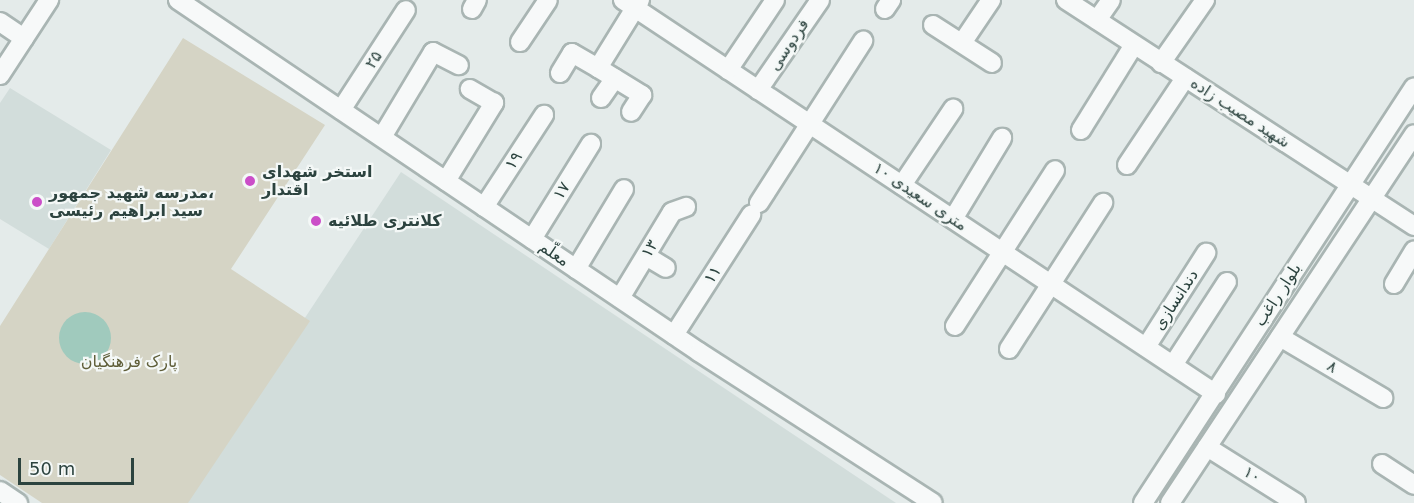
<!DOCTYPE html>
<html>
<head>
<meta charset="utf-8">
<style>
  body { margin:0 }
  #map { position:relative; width:1414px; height:503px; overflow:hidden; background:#e4ebea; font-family:"DejaVu Sans","Noto Sans Arabic",sans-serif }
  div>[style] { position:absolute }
  .built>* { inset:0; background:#d2dddb }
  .green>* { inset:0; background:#d5d4c5 }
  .water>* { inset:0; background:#a0cabd }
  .round { border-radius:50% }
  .roads { filter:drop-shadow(2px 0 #a9b5b3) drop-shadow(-2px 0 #a9b5b3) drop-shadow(0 2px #a9b5b3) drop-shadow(0 -2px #a9b5b3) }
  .minor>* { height:18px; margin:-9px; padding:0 9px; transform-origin:9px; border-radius:9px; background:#f7f9f9 }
  .dots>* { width:16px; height:16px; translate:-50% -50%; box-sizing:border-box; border:3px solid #f4f8f7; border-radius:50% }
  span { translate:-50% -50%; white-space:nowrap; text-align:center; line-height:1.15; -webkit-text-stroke:4.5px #f4f8f7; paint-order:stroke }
  .street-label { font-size:16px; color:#2c433f }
  .poi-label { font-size:16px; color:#2c433f; font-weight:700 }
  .left { translate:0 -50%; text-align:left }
  .park-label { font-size:16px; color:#5f5e39 }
  .scale { position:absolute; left:18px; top:458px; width:116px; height:27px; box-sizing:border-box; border:3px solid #2c433f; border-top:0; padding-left:8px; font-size:18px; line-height:21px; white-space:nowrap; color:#2c433f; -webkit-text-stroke:4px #f4f8f7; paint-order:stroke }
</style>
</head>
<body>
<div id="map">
  <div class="built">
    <div style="clip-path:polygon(10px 88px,111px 150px,49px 249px,0 219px,0 103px)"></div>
    <div style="clip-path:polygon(401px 172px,896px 503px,183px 503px)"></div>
  </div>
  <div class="green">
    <div style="clip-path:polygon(183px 38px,325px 125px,231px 269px,310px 321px,188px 503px,42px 503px,0 475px,0 326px)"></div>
  </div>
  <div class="water">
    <div class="round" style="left:59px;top:312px;width:52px;height:52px"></div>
  </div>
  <div class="roads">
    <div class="minor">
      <div style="left:178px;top:0;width:629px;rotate:34.04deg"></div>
      <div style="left:699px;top:352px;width:278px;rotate:32.8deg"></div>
      <div style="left:623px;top:0;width:712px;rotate:33.6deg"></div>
      <div style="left:1066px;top:0;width:415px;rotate:33deg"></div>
      <div style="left:472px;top:9px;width:10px;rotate:-61deg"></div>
      <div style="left:885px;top:9px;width:11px;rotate:-56deg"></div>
      <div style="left:1097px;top:20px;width:24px;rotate:-55deg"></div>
      <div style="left:0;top:22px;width:29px;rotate:34deg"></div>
      <div style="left:933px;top:25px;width:70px;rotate:32.8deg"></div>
      <div style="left:520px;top:42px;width:50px;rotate:-56.3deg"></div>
      <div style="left:962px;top:43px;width:52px;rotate:-56deg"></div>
      <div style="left:1161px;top:63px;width:77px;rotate:-55.1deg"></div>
      <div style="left:598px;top:68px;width:80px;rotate:-58.3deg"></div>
      <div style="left:728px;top:70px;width:84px;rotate:-56.1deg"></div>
      <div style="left:560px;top:73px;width:23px;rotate:-59deg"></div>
      <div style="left:572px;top:53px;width:30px;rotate:30deg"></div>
      <div style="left:598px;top:68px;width:52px;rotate:31.5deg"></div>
      <div style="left:642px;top:95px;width:20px;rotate:123deg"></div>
      <div style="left:0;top:75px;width:90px;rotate:-56.8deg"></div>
      <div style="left:758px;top:90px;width:109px;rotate:-55.4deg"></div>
      <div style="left:601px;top:98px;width:24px;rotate:-55deg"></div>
      <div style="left:341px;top:110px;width:119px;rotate:-57deg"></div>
      <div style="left:1081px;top:130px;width:100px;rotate:-58.1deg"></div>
      <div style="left:382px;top:137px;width:99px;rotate:-59deg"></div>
      <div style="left:433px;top:52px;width:29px;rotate:27deg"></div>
      <div style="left:1127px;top:165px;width:105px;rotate:-56.3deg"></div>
      <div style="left:446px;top:181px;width:92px;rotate:-58.4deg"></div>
      <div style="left:494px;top:103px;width:28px;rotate:-150deg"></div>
      <div style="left:902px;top:185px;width:92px;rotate:-56.1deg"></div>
      <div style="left:759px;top:203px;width:193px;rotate:-57.3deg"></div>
      <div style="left:484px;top:207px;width:110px;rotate:-56.9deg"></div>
      <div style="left:953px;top:219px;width:95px;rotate:-58.8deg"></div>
      <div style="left:532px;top:239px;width:112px;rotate:-58.2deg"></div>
      <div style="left:646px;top:256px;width:23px;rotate:31deg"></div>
      <div style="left:576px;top:269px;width:93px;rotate:-59deg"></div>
      <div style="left:1394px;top:284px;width:39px;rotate:-59deg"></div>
      <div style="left:620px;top:298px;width:100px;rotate:-58.8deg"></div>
      <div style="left:672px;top:212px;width:15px;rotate:-20deg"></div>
      <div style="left:955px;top:326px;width:185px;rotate:-57.3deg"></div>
      <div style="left:674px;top:335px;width:143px;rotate:-57.3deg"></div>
      <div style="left:1280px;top:337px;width:120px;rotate:30.6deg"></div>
      <div style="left:1146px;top:347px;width:112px;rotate:-57.4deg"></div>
      <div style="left:1009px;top:349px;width:174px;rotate:-57.2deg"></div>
      <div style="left:1173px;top:365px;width:99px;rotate:-57deg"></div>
      <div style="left:1207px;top:447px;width:105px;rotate:32.2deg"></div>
      <div style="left:1382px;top:464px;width:38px;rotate:33deg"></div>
      <div style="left:0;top:491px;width:22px;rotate:34deg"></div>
      <div style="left:1143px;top:503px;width:496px;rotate:-56.9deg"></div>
      <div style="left:1170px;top:503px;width:442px;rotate:-56.5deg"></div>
    </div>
  </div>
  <div class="dots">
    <div style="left:250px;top:181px;background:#cb4ec8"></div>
    <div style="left:37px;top:202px;background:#cb4ec8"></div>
    <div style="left:316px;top:221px;background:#cb4ec8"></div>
  </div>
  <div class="street-label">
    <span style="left:789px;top:45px;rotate:-56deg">فردوسی</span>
    <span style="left:374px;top:60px;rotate:-57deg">۲۵</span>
    <span style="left:1240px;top:113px;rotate:33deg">شهید مصیب زاده</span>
    <span style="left:514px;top:161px;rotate:-57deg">۱۹</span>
    <span style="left:562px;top:191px;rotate:-58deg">۱۷</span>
    <span style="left:920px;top:197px;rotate:34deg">۱۰ متری سعیدی</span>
    <span style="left:650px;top:249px;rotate:-59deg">۱۳</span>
    <span style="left:554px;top:254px;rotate:34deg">معلّم</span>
    <span style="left:713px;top:275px;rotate:-57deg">۱۱</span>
    <span style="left:1278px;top:295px;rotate:-57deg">بلوار راغب</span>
    <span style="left:1176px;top:300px;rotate:-57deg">دندانسازی</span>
    <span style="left:1332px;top:367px;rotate:31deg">۸</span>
    <span style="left:1252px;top:475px;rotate:32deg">۱۰</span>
  </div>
  <div class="poi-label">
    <span class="left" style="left:262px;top:181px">استخر شهدای<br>اقتدار</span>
    <span class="left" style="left:49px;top:202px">مدرسه شهید جمهور،<br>سید ابراهیم رئیسی</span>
    <span class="left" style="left:328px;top:221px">کلانتری طلائیه</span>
  </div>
  <div class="park-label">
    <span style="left:129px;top:362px">پارک فرهنگیان</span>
  </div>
  <div class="scale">50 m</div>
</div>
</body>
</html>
